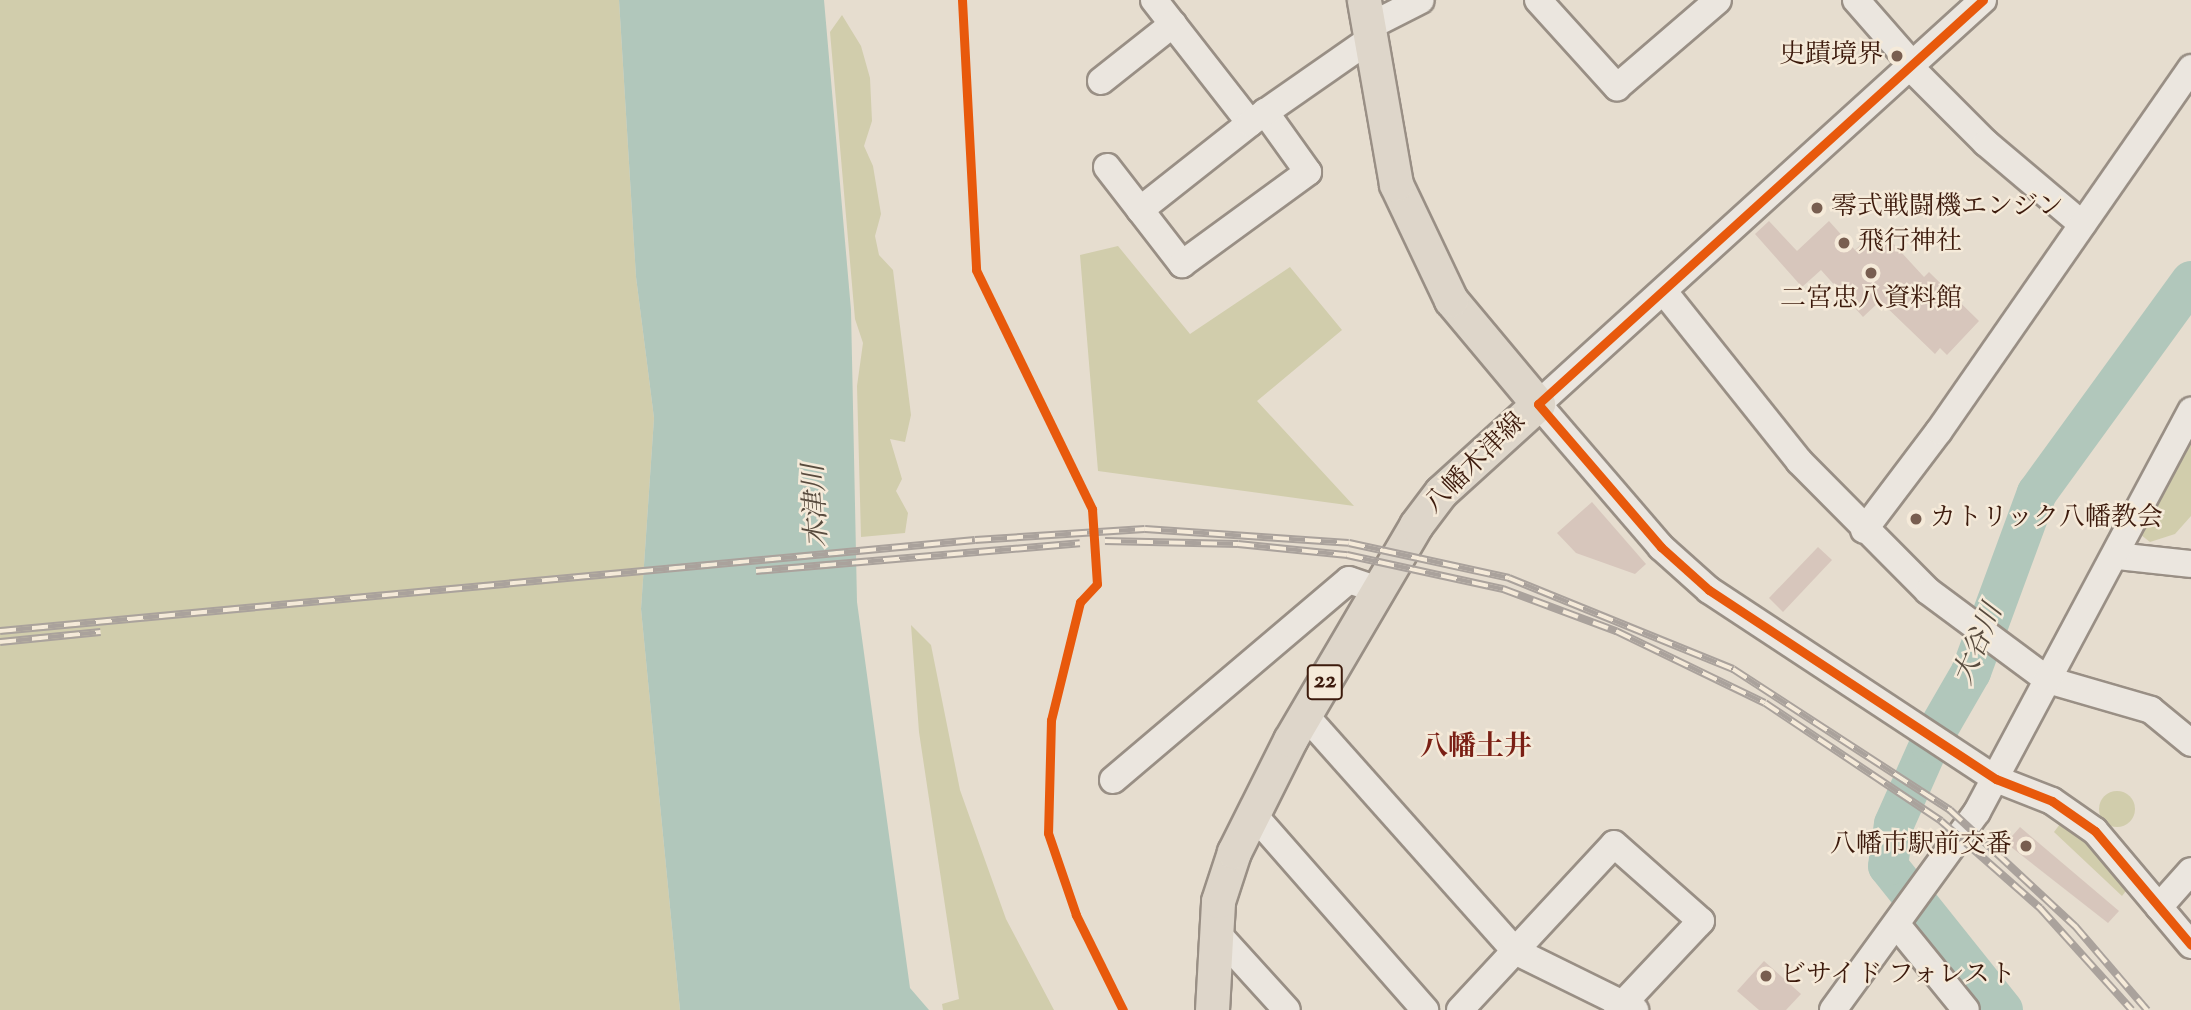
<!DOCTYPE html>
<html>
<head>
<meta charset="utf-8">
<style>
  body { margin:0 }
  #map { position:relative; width:2191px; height:1010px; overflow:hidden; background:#e6ddcf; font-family:"Sorts Mill Goudy","Noto Serif JP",serif }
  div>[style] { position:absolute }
  .green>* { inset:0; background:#d1cdac }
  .round { border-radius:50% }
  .water>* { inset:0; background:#b1c7bb }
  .river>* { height:40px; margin:-20px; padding:0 20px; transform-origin:20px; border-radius:20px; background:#b1c7bb }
  .building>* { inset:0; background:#d7c6bc }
  .roads { filter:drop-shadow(2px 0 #998f85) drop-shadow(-2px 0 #998f85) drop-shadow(0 2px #998f85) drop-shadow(0 -2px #998f85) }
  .minor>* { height:26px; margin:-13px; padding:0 13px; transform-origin:13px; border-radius:13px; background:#ebe6df }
  .major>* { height:33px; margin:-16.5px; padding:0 16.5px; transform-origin:16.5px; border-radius:16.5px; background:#ded6ca }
  .rail>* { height:8px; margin-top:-4px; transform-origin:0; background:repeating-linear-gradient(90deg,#f5ead9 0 16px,#aaa29c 0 32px); box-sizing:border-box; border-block:2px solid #aaa29c }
  .cycleway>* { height:9px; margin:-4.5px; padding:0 4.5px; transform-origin:4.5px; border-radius:4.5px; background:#e8590c }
  .dots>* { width:19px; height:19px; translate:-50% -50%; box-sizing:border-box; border:4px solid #f5ead9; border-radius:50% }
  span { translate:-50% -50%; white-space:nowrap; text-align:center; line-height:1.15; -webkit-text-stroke:5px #f5ead9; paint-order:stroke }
  .shield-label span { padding:2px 5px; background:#f5ead9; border:2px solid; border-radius:5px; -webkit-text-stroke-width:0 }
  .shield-label { font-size:24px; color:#3c1a0c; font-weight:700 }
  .poi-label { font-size:26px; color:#3c1a0c }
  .right { translate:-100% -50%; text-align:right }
  .left { translate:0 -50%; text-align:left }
  .street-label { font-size:26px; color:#3c1a0c }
  .water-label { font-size:28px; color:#584b3e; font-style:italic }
  .neighbourhood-label { font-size:28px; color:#7a1f14; font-weight:700 }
</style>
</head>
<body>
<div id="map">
  <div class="green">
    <div style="clip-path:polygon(0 0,619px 0,636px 277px,654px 418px,641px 609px,680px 1010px,0 1010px)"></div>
    <div style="clip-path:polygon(842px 15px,861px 46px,870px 78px,872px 121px,864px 146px,873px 166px,881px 214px,875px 236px,879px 255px,893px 270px,911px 415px,905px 442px,890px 439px,902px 479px,896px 491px,908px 513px,905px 533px,861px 537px,857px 386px,863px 343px,855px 319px,830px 32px)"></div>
    <div style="clip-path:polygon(1118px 246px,1190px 334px,1290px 267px,1342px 330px,1257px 401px,1354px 506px,1098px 471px,1080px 255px)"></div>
    <div style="clip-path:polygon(2191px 440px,2191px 516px,2175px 534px,2150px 542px,2141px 535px)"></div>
    <div style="clip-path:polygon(911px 625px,931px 645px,960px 790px,1006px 919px,1054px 1010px,943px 1010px,942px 1004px,959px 999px,919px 732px)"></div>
    <div class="round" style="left:2099px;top:791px;width:36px;height:36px"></div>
    <div style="clip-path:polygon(2063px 820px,2093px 843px,2129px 887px,2122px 896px,2054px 832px)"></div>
  </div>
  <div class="water">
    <div style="clip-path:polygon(619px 0,824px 0,851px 310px,857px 602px,910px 988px,929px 1010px,680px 1010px,641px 609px,654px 418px,636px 277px)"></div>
  </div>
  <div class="river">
    <div style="left:2003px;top:1010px;width:184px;rotate:-128.6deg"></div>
    <div style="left:1888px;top:866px;width:42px;rotate:-81.9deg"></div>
    <div style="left:1894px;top:824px;width:89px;rotate:-66deg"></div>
    <div style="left:1930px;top:743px;width:82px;rotate:-60deg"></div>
    <div style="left:1971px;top:672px;width:191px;rotate:-69.8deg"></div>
    <div style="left:2037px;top:493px;width:262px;rotate:-54deg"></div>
  </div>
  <div class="building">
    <div style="clip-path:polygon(1769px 221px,1797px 251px,1829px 221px,1855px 250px,1879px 228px,1924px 277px,1929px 272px,1979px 321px,1947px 355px,1940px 348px,1935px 354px,1880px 301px,1863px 317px,1821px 270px,1802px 287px,1755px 234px)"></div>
    <div style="clip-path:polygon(1592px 502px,1646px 564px,1635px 574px,1576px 553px,1557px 533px)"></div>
    <div style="clip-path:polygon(1818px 547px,1832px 560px,1783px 612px,1769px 598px)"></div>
    <div style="clip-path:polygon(2020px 827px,2119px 911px,2108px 923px,2006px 843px)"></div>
    <div style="clip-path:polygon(1764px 961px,1801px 994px,1786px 1010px,1759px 1010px,1737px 991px)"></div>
  </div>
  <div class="roads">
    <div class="minor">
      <div style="left:1154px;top:0;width:156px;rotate:52deg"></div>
      <div style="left:1538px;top:0;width:118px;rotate:47.8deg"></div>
      <div style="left:1617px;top:87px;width:133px;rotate:-40.7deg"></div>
      <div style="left:1856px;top:0;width:85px;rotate:48.8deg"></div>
      <div style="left:1983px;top:0;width:601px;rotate:137.76deg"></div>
      <div style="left:1538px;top:404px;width:189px;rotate:49.3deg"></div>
      <div style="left:1661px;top:547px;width:64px;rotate:41.9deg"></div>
      <div style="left:1709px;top:590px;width:344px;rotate:33.4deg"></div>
      <div style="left:1996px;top:779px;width:60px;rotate:21.4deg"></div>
      <div style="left:2052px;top:801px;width:52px;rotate:34.9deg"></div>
      <div style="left:2095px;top:831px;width:149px;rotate:49.9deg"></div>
      <div style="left:1368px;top:27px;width:59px;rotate:-27deg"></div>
      <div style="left:1909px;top:66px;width:109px;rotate:45deg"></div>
      <div style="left:1986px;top:143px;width:126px;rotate:40.2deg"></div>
      <div style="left:1101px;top:81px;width:92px;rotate:-38.4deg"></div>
      <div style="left:1107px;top:167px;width:123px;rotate:52.3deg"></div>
      <div style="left:1182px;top:264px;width:156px;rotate:-36.1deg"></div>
      <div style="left:1308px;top:172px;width:74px;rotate:-125.6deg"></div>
      <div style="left:1140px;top:210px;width:140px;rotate:-38.3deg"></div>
      <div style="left:1250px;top:123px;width:145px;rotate:-34.9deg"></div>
      <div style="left:1665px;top:293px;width:215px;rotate:51.4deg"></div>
      <div style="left:1799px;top:461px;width:183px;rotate:45.2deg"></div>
      <div style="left:1928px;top:591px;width:149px;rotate:36.6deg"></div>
      <div style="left:2048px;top:680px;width:107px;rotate:16.2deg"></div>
      <div style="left:2151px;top:710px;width:52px;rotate:39.5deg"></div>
      <div style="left:1864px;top:530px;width:124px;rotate:-52.9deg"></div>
      <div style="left:1939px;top:431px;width:442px;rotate:-55.2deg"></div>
      <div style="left:2117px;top:556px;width:74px;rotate:6.2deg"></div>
      <div style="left:1305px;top:715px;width:316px;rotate:48.3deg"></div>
      <div style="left:1515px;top:951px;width:134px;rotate:26.2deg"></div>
      <div style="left:1113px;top:780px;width:309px;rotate:-40.3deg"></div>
      <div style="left:1349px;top:580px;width:31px;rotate:19deg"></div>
      <div style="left:1253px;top:814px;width:261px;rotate:48.7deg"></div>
      <div style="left:2159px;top:907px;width:48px;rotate:-48.4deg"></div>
      <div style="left:1897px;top:925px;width:109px;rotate:50.9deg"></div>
      <div style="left:1216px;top:932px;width:105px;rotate:47.7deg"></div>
      <div style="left:1460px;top:1010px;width:226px;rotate:-47.1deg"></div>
      <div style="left:1614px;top:844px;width:116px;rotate:41.5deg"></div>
      <div style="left:1701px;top:921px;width:122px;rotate:133.3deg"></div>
      <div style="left:1833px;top:1010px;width:245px;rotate:-54deg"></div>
      <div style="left:1977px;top:812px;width:455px;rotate:-61.9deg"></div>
    </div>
    <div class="major">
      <div style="left:1212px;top:1010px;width:109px;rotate:-86.8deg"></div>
      <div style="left:1218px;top:901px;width:52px;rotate:-71.9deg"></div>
      <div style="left:1234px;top:852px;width:125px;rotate:-63.4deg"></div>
      <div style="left:1290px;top:740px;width:249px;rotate:-59.6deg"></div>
      <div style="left:1416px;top:525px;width:41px;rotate:-52.9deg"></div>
      <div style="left:1441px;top:492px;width:131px;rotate:-42.2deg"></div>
      <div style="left:1538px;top:404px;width:136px;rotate:-129.9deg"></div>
      <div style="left:1451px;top:300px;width:128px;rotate:-115.4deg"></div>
      <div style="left:1396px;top:184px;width:187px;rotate:-99.9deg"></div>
    </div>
  </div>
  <div class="rail">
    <div style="left:1105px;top:541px;width:133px;rotate:1.3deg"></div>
    <div style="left:1238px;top:544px;width:110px;rotate:5.8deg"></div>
    <div style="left:1347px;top:555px;width:160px;rotate:12.3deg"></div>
    <div style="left:1503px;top:589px;width:121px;rotate:20.4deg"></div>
    <div style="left:1616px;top:631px;width:165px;rotate:25.8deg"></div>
    <div style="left:1765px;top:703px;width:212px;rotate:33.8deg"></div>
    <div style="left:1941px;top:821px;width:132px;rotate:41.3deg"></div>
    <div style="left:2040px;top:908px;width:137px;rotate:48deg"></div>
    <div style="left:756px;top:571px;width:325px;rotate:-4.9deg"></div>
    <div style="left:0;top:631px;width:979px;rotate:-5.33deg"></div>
    <div style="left:975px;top:540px;width:170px;rotate:-3.7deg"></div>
    <div style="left:1145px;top:529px;width:204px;rotate:3.9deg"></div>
    <div style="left:1349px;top:543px;width:164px;rotate:12.3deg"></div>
    <div style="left:1509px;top:578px;width:242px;rotate:22.1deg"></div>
    <div style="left:1733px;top:669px;width:259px;rotate:33deg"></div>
    <div style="left:1950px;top:810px;width:171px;rotate:42.9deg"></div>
    <div style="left:2075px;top:926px;width:111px;rotate:49.4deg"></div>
    <div style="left:0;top:642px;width:101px;rotate:-5.7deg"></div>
  </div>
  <div class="cycleway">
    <div style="left:962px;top:0;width:270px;rotate:87deg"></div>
    <div style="left:976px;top:270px;width:266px;rotate:64.1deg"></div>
    <div style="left:1092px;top:509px;width:75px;rotate:86.2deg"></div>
    <div style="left:1097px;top:584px;width:25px;rotate:133deg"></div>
    <div style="left:1080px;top:602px;width:122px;rotate:103.8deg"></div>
    <div style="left:1051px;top:720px;width:113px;rotate:91.5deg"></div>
    <div style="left:1048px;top:833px;width:87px;rotate:71.1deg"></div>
    <div style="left:1076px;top:915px;width:106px;rotate:63.7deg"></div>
    <div style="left:1983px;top:0;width:601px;rotate:137.76deg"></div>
    <div style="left:1538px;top:404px;width:189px;rotate:49.3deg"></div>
    <div style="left:1661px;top:547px;width:64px;rotate:41.9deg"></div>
    <div style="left:1709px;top:590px;width:344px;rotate:33.4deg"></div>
    <div style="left:1996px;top:779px;width:60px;rotate:21.4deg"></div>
    <div style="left:2052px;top:801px;width:52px;rotate:34.9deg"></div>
    <div style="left:2095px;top:831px;width:149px;rotate:49.9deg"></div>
  </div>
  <div class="dots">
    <div style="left:1897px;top:56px;background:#785e50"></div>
    <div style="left:1817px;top:208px;background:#785e50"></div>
    <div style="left:1844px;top:243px;background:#785e50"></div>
    <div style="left:1871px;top:273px;background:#785e50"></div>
    <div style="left:1916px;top:519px;background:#785e50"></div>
    <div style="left:2026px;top:846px;background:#785e50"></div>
    <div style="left:1766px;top:976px;background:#785e50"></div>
  </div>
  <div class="shield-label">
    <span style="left:1325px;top:682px">22</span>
  </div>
  <div class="poi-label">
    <span class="right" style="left:1883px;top:56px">史蹟境界</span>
    <span class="left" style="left:1831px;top:208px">零式戦闘機エンジン</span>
    <span class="left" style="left:1858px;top:243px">飛行神社</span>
    <span style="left:1871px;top:300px">二宮忠八資料館</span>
    <span class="left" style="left:1930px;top:519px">カトリック八幡教会</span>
    <span class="right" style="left:2012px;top:846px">八幡市駅前交番</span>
    <span class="left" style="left:1780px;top:976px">ビサイド フォレスト</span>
  </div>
  <div class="street-label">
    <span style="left:1476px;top:464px;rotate:-45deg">八幡木津線</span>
  </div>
  <div class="water-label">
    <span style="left:817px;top:506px;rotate:-93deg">木津川</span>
    <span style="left:1979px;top:645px;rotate:-67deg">大谷川</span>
  </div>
  <div class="neighbourhood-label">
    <span style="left:1476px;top:748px">八幡土井</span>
  </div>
</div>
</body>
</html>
